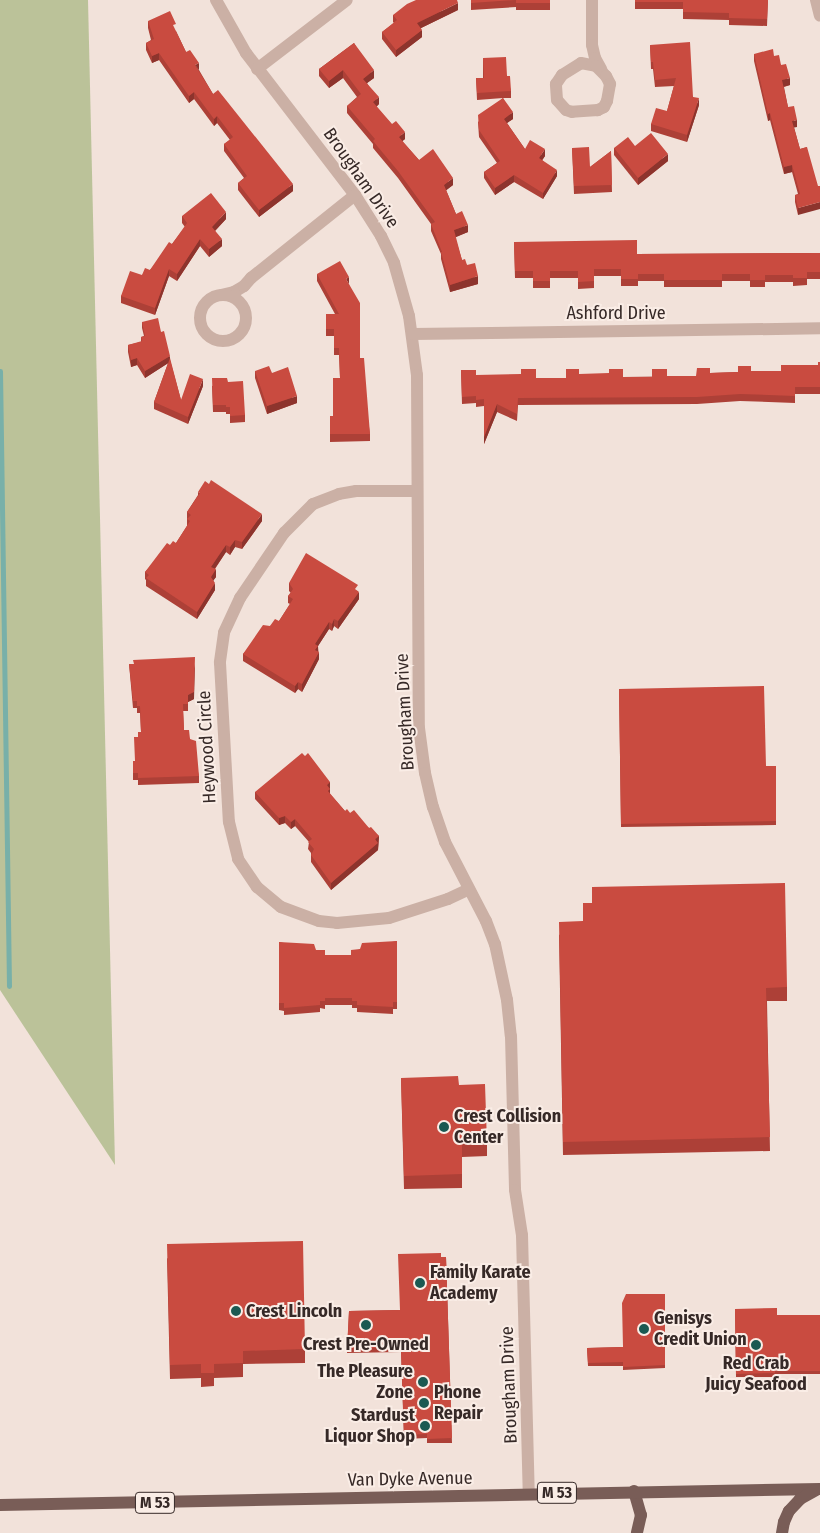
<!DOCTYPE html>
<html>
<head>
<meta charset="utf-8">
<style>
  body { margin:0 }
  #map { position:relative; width:820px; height:1533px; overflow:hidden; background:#f2e2da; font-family:"Fira Sans Condensed",sans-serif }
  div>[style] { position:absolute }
  .green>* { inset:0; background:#bbc299 }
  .stream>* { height:5px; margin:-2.5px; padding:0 2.5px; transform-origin:2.5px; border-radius:2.5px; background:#78b0a9 }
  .minor>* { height:12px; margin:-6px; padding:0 6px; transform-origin:6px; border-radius:6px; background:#cbb0a5 }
  .minor>.ring { margin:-6px; padding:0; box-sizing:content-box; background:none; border:12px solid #cbb0a5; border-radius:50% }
  .major>* { height:12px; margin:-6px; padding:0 6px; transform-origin:6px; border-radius:6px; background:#795d57 }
  .wall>* { inset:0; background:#ad4037 }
  .shaded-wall>* { inset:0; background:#8d342d }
  .building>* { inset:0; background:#c94b40 }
  .dots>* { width:14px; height:14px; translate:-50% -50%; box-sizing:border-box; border:2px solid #faede6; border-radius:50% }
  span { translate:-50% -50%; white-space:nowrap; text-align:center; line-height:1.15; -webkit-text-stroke:4px #faede6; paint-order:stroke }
  .shield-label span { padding:1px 4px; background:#faede6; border:1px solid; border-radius:4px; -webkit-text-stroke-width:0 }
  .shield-label { font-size:16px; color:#362927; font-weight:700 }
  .street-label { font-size:18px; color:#362927 }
  .poi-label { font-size:18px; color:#362927; font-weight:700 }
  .left { translate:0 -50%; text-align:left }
  .right { translate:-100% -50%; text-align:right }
</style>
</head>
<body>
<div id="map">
  <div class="green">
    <div style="clip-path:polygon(0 0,88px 0,115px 1165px,0 990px)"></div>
  </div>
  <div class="stream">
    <div style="left:0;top:371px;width:615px;rotate:89.16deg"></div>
  </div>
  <div class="minor">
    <div style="left:216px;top:0;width:61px;rotate:60.5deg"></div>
    <div style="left:246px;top:53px;width:179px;rotate:52.5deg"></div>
    <div style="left:355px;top:195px;width:49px;rotate:57.6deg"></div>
    <div style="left:381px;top:236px;width:30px;rotate:64deg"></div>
    <div style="left:394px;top:263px;width:55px;rotate:74.2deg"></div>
    <div style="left:409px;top:316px;width:60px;rotate:82.3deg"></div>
    <div style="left:417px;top:375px;width:353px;rotate:89.7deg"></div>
    <div style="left:419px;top:728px;width:45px;rotate:82.4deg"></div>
    <div style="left:425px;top:773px;width:35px;rotate:77deg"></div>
    <div style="left:433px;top:807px;width:37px;rotate:71deg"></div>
    <div style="left:445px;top:842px;width:89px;rotate:62.6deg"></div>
    <div style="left:486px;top:921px;width:25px;rotate:69deg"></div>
    <div style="left:495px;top:944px;width:57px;rotate:77.9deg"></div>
    <div style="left:507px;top:1000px;width:36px;rotate:84deg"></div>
    <div style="left:511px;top:1036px;width:154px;rotate:88.5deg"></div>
    <div style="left:515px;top:1190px;width:46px;rotate:81.2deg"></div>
    <div style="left:522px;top:1235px;width:259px;rotate:88.5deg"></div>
    <div style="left:592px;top:0;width:45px;rotate:90deg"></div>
    <div style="left:592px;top:45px;width:13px;rotate:77deg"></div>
    <div style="left:595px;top:58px;width:13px;rotate:61deg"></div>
    <div style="left:816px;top:0;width:16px;rotate:76deg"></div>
    <div style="left:581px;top:63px;width:15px;rotate:11deg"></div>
    <div style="left:596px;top:66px;width:14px;rotate:45deg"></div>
    <div style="left:606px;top:76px;width:9px;rotate:63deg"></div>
    <div style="left:610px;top:84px;width:17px;rotate:100deg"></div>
    <div style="left:607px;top:101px;width:7px;rotate:117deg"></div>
    <div style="left:604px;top:107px;width:7px;rotate:153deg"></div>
    <div style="left:598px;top:110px;width:26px;rotate:176deg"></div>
    <div style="left:572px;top:112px;width:6px;rotate:-162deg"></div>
    <div style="left:566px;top:110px;width:13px;rotate:-132deg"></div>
    <div style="left:557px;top:100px;width:16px;rotate:-94deg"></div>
    <div style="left:556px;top:84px;width:11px;rotate:-56deg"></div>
    <div style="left:562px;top:75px;width:22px;rotate:-32deg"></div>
    <div style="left:257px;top:69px;width:113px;rotate:-37.5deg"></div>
    <div style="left:221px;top:295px;width:13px;rotate:-13deg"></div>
    <div style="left:234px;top:292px;width:12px;rotate:-31deg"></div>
    <div style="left:244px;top:286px;width:11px;rotate:-49deg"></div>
    <div style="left:251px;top:278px;width:133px;rotate:-38.6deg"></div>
    <div class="ring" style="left:200px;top:295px;width:34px;height:34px"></div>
    <div style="left:413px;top:334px;width:407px;rotate:-0.8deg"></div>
    <div style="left:416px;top:491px;width:60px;rotate:180deg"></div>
    <div style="left:356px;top:491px;width:17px;rotate:170deg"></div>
    <div style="left:339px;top:494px;width:28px;rotate:159deg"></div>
    <div style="left:313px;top:504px;width:41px;rotate:135deg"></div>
    <div style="left:284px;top:533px;width:78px;rotate:124.1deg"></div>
    <div style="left:240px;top:598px;width:38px;rotate:115deg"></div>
    <div style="left:224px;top:633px;width:30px;rotate:98deg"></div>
    <div style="left:220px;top:663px;width:159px;rotate:86.8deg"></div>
    <div style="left:229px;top:822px;width:38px;rotate:76deg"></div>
    <div style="left:238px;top:859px;width:34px;rotate:56deg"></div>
    <div style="left:257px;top:887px;width:31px;rotate:40deg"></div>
    <div style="left:281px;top:907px;width:40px;rotate:20.2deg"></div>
    <div style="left:319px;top:921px;width:18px;rotate:6deg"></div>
    <div style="left:337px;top:923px;width:52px;rotate:-5.5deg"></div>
    <div style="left:389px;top:918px;width:62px;rotate:-17.9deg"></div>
    <div style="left:448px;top:899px;width:23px;rotate:-25deg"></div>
  </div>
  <div class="major">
    <div style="left:634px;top:1491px;width:25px;rotate:74deg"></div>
    <div style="left:641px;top:1515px;width:18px;rotate:103deg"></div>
    <div style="left:0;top:1505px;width:820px;rotate:-1.12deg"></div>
    <div style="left:782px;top:1533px;width:11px;rotate:-80deg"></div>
    <div style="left:784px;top:1522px;width:12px;rotate:-66deg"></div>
    <div style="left:789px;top:1511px;width:16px;rotate:-47deg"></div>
    <div style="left:800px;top:1499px;width:18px;rotate:-29deg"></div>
  </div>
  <div class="wall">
    <div style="clip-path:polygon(471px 0,550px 0,550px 10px,516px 10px,516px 7px,471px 10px)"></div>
    <div style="clip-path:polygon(635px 0,768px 0,767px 26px,729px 25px,729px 20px,683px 19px,683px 9px,635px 9px)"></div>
    <div style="clip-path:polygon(458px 10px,421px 28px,422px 37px,396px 57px,382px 39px,382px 32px,394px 23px,393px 22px,393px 15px)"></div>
    <div style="clip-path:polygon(148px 21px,176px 31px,186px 52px,199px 70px,213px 94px,293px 191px,259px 217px,238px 190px,238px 183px,244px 178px,224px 151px,224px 144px,230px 140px,217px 123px,214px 126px,194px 99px,189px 103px,159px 60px,152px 63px,146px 50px,146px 43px,151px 40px,148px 28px)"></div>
    <div style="clip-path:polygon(354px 43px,374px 78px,367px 83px,379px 104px,376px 107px,405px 139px,402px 141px,419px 160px,453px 185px,446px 190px,456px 214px,468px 232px,455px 237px,462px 260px,467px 265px,478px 284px,450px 292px,441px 259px,441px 254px,431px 231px,431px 224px,398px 178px,373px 148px,373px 144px,347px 113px,347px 106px,357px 97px,343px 78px,329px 88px,319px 76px,319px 69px)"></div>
    <div style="clip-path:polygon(650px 45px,693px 97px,699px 105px,687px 142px,651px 131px,651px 124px,667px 111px,674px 86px,655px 87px,653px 69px,651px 69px)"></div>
    <div style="clip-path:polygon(754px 54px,774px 56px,781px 65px,790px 85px,784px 87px,788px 107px,797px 127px,794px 127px,800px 149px,807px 147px,798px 215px,795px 202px,795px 195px,798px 194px,792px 172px,784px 174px,770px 120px,768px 121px,754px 61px)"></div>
    <div style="clip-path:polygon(483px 58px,507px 76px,511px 91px,511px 98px,503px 98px,513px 119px,507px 123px,525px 149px,545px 156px,542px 160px,557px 176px,543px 199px,514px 182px,495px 195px,484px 178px,484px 172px,497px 163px,479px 137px,478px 122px,503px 98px,477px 100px,476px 78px,483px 78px)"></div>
    <div style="clip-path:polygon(635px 146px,668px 161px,638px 185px,614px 155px,614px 148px)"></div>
    <div style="clip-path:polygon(572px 148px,590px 167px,611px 151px,612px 192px,574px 194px)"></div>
    <div style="clip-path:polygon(182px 216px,226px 219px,215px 231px,222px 246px,209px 257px,200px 246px,177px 281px,169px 276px,155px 315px,121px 303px,121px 296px,142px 275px,150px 270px,172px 244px,185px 227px,182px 223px)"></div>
    <div style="clip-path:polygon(514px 242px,637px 254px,820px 253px,820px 279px,807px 279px,807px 285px,793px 286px,793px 282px,765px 282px,765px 287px,750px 287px,750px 281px,722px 281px,722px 287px,664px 287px,664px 281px,638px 281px,638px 286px,621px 286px,621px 276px,594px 276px,594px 288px,578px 289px,578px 278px,550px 278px,550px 288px,533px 288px,533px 278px,515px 278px)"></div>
    <div style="clip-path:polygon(317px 274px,349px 284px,370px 434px,370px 441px,330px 442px,330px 416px,333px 416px,340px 378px,339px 355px,334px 355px,334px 336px,326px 336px,326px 314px,335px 314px,317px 281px)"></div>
    <div style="clip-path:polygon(142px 322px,161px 332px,170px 360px,181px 400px,203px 386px,188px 424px,154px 409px,154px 402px,168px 363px,145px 378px,137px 365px,131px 367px,128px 352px,128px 345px,141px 342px,141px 337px,144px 336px,142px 328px)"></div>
    <div style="clip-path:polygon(820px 362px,820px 394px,795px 394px,795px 403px,740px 401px,697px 404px,518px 405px,517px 421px,497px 412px,484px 444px,484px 406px,476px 407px,476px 403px,462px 404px,461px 370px,476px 375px,536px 378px,566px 378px,579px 374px,623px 377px,696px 376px,710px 373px,738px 372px,751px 371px,781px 371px,818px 365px)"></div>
    <div style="clip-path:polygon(255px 371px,272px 373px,297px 403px,267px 414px,255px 378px)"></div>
    <div style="clip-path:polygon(228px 382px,245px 415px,245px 422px,230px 423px,230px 414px,226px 414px,226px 412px,213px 412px,212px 386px)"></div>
    <div style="clip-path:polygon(198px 492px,262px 521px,242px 549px,235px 547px,230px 555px,226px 552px,215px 569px,216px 577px,213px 580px,215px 590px,197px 619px,146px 586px,146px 580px,145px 579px,145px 572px,170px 545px,176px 543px,187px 526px,187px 512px,198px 495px)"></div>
    <div style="clip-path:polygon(289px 583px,358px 591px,359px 599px,338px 629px,334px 626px,332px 631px,329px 629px,318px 646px,319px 659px,302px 692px,298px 689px,295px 693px,243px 661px,243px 654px,270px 626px,279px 621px,290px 604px,288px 603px,288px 596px,291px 593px,289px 591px)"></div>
    <div style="clip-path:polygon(129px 664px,194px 699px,188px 702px,188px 711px,183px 711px,184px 730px,190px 739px,199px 776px,199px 783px,138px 785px,138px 780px,133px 780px,133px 761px,135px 761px,138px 737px,141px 732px,140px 713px,137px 713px,137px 708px,133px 708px)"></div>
    <div style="clip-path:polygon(619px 689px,766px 766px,776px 766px,776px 825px,621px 827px)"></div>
    <div style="clip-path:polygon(330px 782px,330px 794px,345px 811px,350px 813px,379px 836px,378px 850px,331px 890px,311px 862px,311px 853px,308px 849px,309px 842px,295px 826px,291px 829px,285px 823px,279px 825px,255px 799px,255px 792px)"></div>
    <div style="clip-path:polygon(583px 921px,787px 987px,787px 1001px,767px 1001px,770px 1151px,563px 1155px,559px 935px)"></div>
    <div style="clip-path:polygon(397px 941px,397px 1009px,393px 1009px,393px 1014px,357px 1012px,357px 1008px,352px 1008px,352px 1005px,325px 1005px,325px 1009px,320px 1008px,320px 1012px,284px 1015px,284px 1011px,279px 1010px,279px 942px,316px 950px,325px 955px,351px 955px,360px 949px)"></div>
    <div style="clip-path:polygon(401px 1078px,459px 1085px,487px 1143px,487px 1156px,462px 1157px,462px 1188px,404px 1189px)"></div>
    <div style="clip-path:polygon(441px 1257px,446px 1257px,452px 1443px,427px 1443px,427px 1438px,404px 1439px,401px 1352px,347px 1353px,349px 1311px,400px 1310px)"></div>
    <div style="clip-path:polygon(167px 1258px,305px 1349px,305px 1363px,243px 1364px,243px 1377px,214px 1378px,214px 1386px,201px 1387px,201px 1378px,170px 1379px)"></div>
    <div style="clip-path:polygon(665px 1294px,665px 1368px,623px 1370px,623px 1366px,588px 1366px,587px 1348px,623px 1347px)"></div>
    <div style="clip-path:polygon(735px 1309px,777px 1315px,820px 1315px,820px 1374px,775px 1374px,775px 1377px,736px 1377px)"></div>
  </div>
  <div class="shaded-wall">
    <div style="clip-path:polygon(458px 3px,458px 10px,417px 30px,417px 23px)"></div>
    <div style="clip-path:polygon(422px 30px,422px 37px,396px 57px,396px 50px)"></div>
    <div style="clip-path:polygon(159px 53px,159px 60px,152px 63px,152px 56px)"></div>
    <div style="clip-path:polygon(199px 63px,199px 70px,195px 65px)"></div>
    <div style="clip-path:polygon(343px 70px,343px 78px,329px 88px,329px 81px)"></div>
    <div style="clip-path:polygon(374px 70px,374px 78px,363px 86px,363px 79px)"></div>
    <div style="clip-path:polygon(790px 78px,790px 85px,782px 87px,782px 80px)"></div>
    <div style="clip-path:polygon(194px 92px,194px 99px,189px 103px,189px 96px)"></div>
    <div style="clip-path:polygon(379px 97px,379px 104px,373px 110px,373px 102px)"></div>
    <div style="clip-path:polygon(699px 98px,699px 105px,687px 142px,687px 135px)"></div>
    <div style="clip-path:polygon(513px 112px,513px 119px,504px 125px,504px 119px)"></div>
    <div style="clip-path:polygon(770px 113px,770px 120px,768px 121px,768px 114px)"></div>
    <div style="clip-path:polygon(217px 116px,217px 123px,214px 126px,214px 119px)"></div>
    <div style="clip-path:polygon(797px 120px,797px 127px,792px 128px,792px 121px)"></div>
    <div style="clip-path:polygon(405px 132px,405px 139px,399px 144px,399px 137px)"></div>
    <div style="clip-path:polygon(545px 149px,545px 156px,539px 165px,539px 158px)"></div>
    <div style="clip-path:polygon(668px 154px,668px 161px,638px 185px,638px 178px)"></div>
    <div style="clip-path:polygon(792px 165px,792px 172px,784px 174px,784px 167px)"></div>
    <div style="clip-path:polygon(557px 170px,557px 176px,543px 199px,543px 193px)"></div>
    <div style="clip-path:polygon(514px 175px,514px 182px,495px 195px,495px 188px)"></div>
    <div style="clip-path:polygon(453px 178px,453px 185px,444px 192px,444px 185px)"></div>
    <div style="clip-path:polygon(293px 184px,293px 191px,259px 217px,259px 210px)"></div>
    <div style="clip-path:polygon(820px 202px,820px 209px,798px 215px,798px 208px)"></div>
    <div style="clip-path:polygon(226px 212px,226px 219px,212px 234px,212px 227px)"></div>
    <div style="clip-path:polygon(468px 225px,468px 232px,454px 238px,454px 230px)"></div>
    <div style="clip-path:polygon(200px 239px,200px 246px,177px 281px,177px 274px)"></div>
    <div style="clip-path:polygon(222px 239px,222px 246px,209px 257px,209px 249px)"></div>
    <div style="clip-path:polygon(169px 269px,169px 276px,155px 315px,155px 308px)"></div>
    <div style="clip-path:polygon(478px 276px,478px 284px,450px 292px,450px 285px)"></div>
    <div style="clip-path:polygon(349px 277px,349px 284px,346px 279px)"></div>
    <div style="clip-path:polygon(170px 356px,170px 362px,145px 378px,145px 371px)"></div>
    <div style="clip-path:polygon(137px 358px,137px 365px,131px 367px,131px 360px)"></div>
    <div style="clip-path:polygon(203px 379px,203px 386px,188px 424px,188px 417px)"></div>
    <div style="clip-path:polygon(297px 396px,297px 403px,267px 414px,267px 406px)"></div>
    <div style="clip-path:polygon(497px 404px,497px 412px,484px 444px,484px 437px)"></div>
    <div style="clip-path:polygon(262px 514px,262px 521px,242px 549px,242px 542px)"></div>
    <div style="clip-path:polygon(235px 540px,235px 547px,230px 555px,230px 547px)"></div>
    <div style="clip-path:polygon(226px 545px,226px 552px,211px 574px,211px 567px)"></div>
    <div style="clip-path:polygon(216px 569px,216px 577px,211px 584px,211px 577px)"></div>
    <div style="clip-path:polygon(215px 583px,215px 590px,197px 619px,197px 612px)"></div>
    <div style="clip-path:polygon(359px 592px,359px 599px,338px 629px,338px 621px)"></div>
    <div style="clip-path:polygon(334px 619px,334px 626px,332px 631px,332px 624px)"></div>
    <div style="clip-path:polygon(329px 622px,329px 629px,318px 646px,318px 653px,315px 657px,315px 644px)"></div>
    <div style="clip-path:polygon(319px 652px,319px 659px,302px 692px,302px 684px)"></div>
    <div style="clip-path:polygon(195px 664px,194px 699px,188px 702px,188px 695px)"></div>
    <div style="clip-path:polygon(298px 682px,298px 689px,295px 693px,295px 686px)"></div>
    <div style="clip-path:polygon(330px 782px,330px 796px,328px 798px,327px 785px)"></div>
    <div style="clip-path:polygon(285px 816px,285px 823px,279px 825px,279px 818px)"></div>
    <div style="clip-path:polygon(295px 819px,295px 826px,291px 829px,291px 822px)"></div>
    <div style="clip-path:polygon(379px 836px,378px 850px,331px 890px,331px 883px)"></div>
  </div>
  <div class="building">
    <div style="clip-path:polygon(416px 0,457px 0,458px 3px,417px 23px,422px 30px,396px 50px,382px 32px,397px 20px,393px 15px,407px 4px)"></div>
    <div style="clip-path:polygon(471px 0,515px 0,471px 3px)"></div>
    <div style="clip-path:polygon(516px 0,550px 0,550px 3px,516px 3px)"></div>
    <div style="clip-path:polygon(635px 0,768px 0,767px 19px,729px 18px,729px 13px,683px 12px,683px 2px,635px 2px)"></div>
    <div style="clip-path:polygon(170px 11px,176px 24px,173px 25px,186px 52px,190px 50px,199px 63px,195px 65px,213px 94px,218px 90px,293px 184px,259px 210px,238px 183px,247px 176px,224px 144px,233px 137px,217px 116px,214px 119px,194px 92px,189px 96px,159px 53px,152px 56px,146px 43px,154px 39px,148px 21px)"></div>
    <div style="clip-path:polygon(690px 42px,693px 97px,699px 98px,687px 135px,651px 124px,656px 108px,667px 111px,676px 78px,655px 80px,653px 62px,651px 62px,650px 45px)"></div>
    <div style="clip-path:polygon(354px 43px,374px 70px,363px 79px,379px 97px,373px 102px,392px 124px,396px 121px,405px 132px,399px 137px,419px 160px,433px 149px,453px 178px,444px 185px,456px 214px,462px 211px,468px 225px,454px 230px,462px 260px,465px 259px,467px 265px,475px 263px,478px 276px,450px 285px,441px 252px,442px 252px,431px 224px,435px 222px,398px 171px,373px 141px,375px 139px,347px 106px,361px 94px,343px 70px,329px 81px,319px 69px)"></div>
    <div style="clip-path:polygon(773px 49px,774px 56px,779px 55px,781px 65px,786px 64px,790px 78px,782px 80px,788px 107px,794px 106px,797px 120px,792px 121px,800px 149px,807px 147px,818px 186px,820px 186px,820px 202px,798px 208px,795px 195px,800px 194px,792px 165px,784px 167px,770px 113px,768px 114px,754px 54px)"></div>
    <div style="clip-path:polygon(506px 57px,507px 76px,510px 76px,511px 91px,477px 93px,476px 78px,484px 78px,483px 58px)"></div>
    <div style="clip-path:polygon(503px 98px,513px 112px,504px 119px,525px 149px,530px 140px,545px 149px,539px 158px,557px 170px,543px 193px,514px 175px,495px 188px,484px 172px,500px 161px,479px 130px,478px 115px)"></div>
    <div style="clip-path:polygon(651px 133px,668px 154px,638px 178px,614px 148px,628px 137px,635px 146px)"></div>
    <div style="clip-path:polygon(589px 147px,590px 167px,611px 151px,612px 185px,574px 186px,572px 148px)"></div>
    <div style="clip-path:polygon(211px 193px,226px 212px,212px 227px,222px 239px,209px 249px,200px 239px,177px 274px,169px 269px,155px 308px,121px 296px,130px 271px,142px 275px,145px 268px,150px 270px,169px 242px,172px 244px,187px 223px,182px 216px)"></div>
    <div style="clip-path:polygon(637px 240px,637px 254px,820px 253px,820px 272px,807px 272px,807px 278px,793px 278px,793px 275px,765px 275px,765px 280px,750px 280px,750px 274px,722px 274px,722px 280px,664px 280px,664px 274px,638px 274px,638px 279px,621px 279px,621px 269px,594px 269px,594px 281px,578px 282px,578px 271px,550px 271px,550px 281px,533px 281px,533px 271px,515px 271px,514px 242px)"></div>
    <div style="clip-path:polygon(340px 261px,349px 277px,346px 279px,360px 303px,360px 358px,364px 358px,370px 434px,330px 434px,330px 416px,333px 416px,333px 378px,340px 378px,339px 348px,334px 348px,334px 329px,326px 329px,326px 314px,339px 314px,317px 274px)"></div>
    <div style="clip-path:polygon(158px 318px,161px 332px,164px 331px,170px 356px,145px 371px,137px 358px,131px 360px,128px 345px,142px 341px,141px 337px,145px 336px,142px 322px)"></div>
    <div style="clip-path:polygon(170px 358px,181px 400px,190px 374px,203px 379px,188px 417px,154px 402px)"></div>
    <div style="clip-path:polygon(818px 362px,820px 362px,820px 387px,795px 387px,795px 396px,740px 394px,697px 397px,518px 398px,517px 414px,497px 404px,484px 437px,484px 399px,476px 400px,476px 396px,462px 397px,461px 370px,476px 370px,476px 375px,521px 374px,521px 369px,536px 369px,536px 378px,566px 378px,566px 369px,579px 369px,579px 374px,609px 373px,609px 369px,623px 369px,623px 377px,652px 377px,652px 369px,667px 369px,667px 376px,696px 376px,697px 368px,710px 368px,710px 373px,738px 372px,738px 366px,751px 366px,751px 371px,781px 371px,781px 365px,818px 365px)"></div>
    <div style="clip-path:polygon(269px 366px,272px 373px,288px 367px,297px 396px,267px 406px,255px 371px)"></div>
    <div style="clip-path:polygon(212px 378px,227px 378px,228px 382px,243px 381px,245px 415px,230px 416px,230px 407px,226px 407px,226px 405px,213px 405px)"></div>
    <div style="clip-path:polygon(211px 480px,262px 514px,242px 542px,235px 540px,230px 547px,226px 545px,219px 555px,211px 567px,216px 569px,211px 577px,215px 583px,197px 612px,146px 578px,149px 575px,145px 572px,167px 543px,170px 545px,173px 541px,176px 543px,190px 521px,187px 519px,191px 515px,187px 512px,200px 493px,198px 492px,205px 481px,209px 484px)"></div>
    <div style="clip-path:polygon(306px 553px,358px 585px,355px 589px,359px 592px,338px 621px,334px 619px,332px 624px,329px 622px,315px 644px,318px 646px,315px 650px,319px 652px,302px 684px,298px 682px,295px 686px,243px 654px,263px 625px,270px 626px,275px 619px,279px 621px,293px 599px,288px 596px,293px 589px,289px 583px)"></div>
    <div style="clip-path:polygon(195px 657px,194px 692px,188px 695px,188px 704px,183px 704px,184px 730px,189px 730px,190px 739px,196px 741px,199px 776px,138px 778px,138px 773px,133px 773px,133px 761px,135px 761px,134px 737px,138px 737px,138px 732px,141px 732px,140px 706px,137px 706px,137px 701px,133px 701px,129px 664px,134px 664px,133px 660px)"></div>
    <div style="clip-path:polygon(764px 686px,766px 766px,776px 766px,776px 821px,621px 824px,619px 689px)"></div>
    <div style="clip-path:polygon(302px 753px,305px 756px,308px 753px,330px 782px,327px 785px,330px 789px,328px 791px,345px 811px,347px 809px,350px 813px,354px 810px,369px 828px,371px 827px,379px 836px,375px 839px,378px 843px,331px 883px,311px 855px,314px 849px,308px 842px,312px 839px,295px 819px,291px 822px,285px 816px,279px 818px,255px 792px)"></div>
    <div style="clip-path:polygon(785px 883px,787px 987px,766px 988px,770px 1137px,563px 1142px,559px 922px,583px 921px,583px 903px,592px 903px,592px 887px)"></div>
    <div style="clip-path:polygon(397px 941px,397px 1002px,393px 1002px,393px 1007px,357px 1005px,357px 1001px,352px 1001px,352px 998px,325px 998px,325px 1001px,320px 1001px,320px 1005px,284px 1008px,284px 1003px,279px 1003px,279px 942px,314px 944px,316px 950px,325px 950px,325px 955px,351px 955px,351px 950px,360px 949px,362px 943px)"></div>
    <div style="clip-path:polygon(458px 1076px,459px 1085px,485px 1084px,487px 1143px,462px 1143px,462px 1174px,404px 1176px,401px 1078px)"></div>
    <div style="clip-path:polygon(303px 1241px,305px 1349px,243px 1351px,243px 1363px,214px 1364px,214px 1373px,201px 1373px,201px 1364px,170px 1365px,167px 1244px)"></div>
    <div style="clip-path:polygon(441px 1253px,441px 1257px,446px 1257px,452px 1438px,427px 1439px,427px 1434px,404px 1435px,401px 1348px,347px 1348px,349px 1311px,400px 1310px,398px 1254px)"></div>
    <div style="clip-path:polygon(626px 1294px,665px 1294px,665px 1365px,623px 1367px,623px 1362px,588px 1363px,587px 1348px,623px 1347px,622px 1303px)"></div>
    <div style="clip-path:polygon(777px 1308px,777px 1315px,820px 1315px,820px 1371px,775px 1371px,775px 1373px,736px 1374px,735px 1309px)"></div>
  </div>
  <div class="dots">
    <div style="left:444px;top:1127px;background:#1b5952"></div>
    <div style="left:420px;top:1283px;background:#1b5952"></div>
    <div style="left:236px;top:1311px;background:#1b5952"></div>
    <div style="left:366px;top:1325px;background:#1b5952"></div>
    <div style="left:644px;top:1329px;background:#1b5952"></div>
    <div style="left:756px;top:1345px;background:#1b5952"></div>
    <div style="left:423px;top:1382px;background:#1b5952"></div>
    <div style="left:424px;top:1403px;background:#1b5952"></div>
    <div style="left:425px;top:1426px;background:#1b5952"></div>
  </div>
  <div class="shield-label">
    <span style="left:557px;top:1493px">M 53</span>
    <span style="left:155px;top:1503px">M 53</span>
  </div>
  <div class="street-label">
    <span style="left:361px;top:178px;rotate:55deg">Brougham Drive</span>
    <span style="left:616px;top:313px">Ashford Drive</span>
    <span style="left:405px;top:712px;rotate:-93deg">Brougham Drive</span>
    <span style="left:207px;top:747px;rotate:-93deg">Heywood Circle</span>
    <span style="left:509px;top:1385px;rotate:-92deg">Brougham Drive</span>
    <span style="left:410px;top:1479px;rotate:-1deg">Van Dyke Avenue</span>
  </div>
  <div class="poi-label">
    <span class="left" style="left:454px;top:1127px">Crest Collision<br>Center</span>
    <span class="left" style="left:430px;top:1283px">Family Karate<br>Academy</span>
    <span class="left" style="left:246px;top:1311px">Crest Lincoln</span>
    <span class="left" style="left:654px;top:1329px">Genisys<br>Credit Union</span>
    <span style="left:366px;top:1344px">Crest Pre-Owned</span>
    <span style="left:756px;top:1374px">Red Crab<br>Juicy Seafood</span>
    <span class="right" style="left:413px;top:1382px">The Pleasure<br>Zone</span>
    <span class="left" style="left:434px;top:1403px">Phone<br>Repair</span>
    <span class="right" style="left:415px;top:1426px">Stardust<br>Liquor Shop</span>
  </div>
</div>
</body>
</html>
